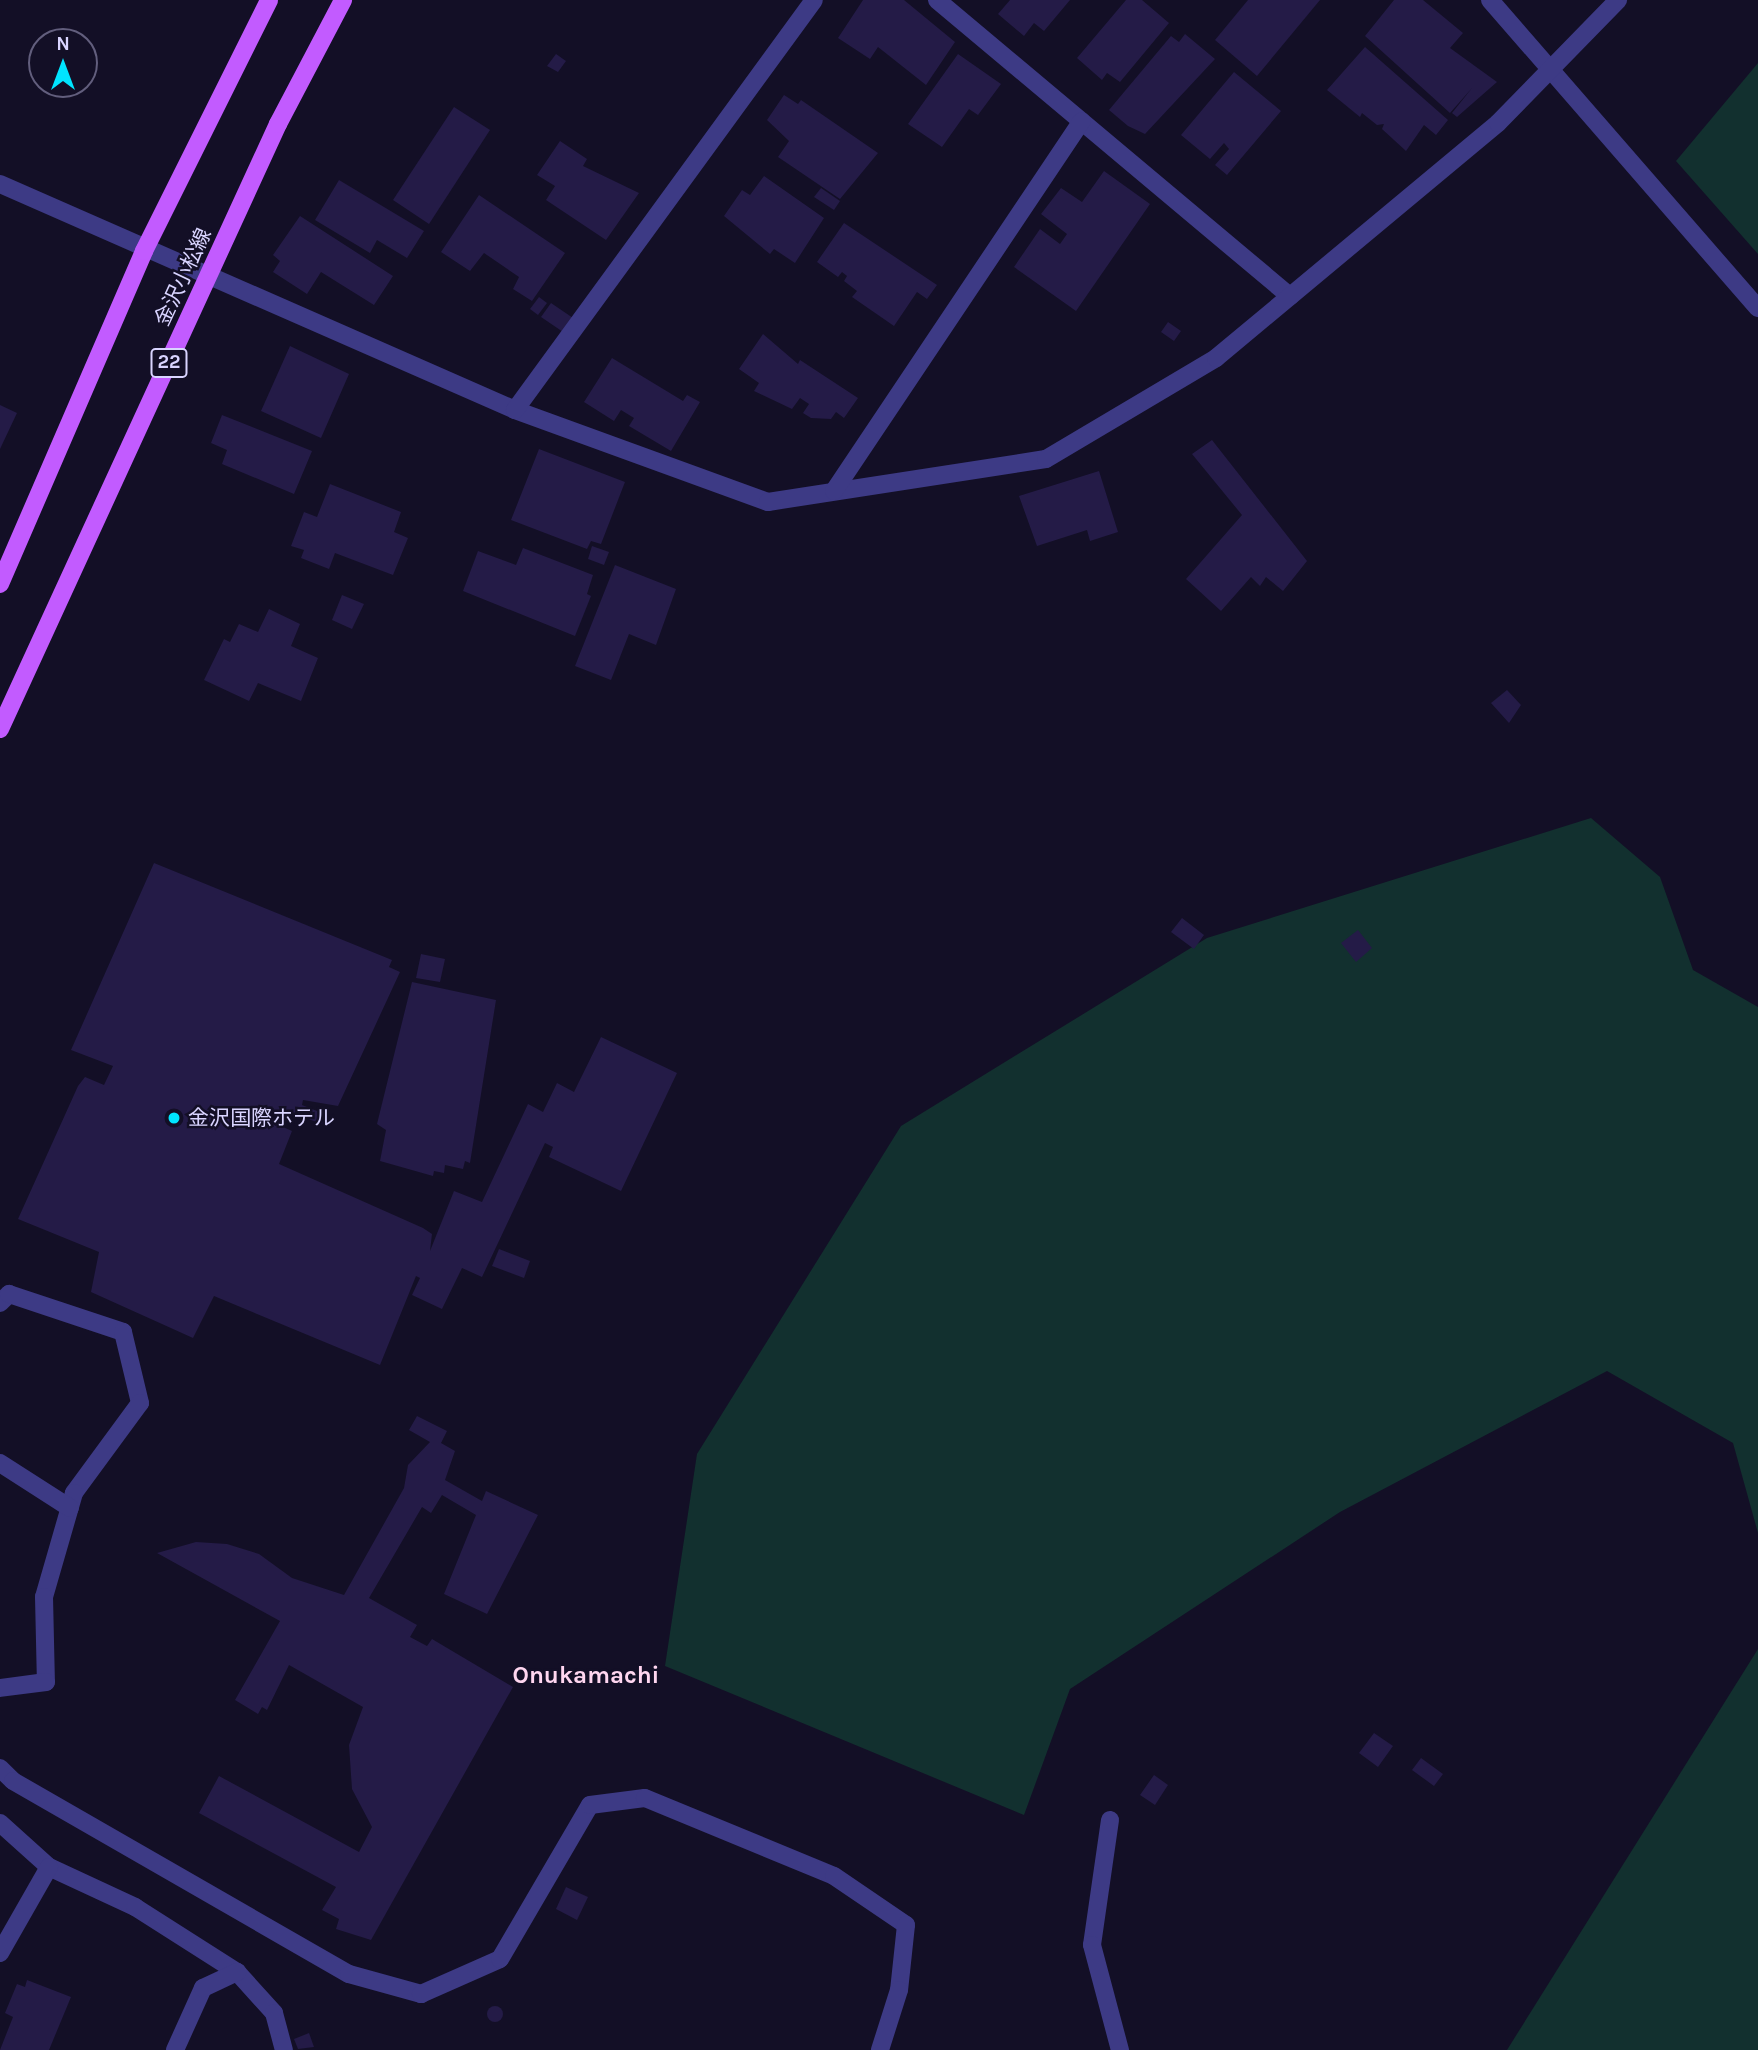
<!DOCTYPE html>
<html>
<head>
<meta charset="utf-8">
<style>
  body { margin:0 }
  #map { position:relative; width:1758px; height:2050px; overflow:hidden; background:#130f26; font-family:Karla,"Noto Sans JP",sans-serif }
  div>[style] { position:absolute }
  .green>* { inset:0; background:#12302f }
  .building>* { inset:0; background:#241b47 }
  .round { border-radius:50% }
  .service>* { height:18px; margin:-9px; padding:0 9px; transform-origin:9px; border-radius:9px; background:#3d3a85 }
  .minor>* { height:18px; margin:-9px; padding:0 9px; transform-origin:9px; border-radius:9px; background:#3d3a85 }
  .primary>* { height:18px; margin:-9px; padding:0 9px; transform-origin:9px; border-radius:9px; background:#c25bff }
  .dots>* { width:19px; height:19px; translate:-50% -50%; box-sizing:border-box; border:4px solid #130f26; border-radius:50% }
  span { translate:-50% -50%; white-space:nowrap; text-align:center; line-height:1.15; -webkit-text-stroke:5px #130f26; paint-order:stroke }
  .shield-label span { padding:2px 5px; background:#130f26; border:2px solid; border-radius:5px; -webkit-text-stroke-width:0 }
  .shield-label { font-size:19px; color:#d9d4ff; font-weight:700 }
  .street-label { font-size:21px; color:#d9d4ff }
  .poi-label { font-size:21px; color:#d9d4ff }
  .left { translate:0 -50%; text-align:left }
  .quarter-label { font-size:24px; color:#ffd6f0; font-weight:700 }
  .north { position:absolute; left:28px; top:28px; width:70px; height:70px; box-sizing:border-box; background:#130f26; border:2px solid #625e7d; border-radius:50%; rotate:0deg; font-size:19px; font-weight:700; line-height:28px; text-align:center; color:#d9d4ff }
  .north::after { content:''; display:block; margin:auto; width:24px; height:32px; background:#00e5ff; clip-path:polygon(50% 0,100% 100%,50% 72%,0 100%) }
</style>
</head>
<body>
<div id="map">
  <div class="green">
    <div style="clip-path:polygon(1758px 63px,1758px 254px,1676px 161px)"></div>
    <div style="clip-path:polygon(1591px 818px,1660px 877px,1693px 970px,1758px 1007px,1758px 1533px,1733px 1443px,1607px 1371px,1340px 1512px,1070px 1689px,1024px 1815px,665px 1666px,697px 1454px,901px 1126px,1207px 938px)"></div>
    <div style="clip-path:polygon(1758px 1649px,1758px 2050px,1507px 2050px)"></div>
  </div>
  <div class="building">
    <div style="clip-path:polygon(863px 0,904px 0,955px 42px,926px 85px,878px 47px,870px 59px,838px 38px)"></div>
    <div style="clip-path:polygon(1010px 0,1070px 0,1044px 31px,1034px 23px,1024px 36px,998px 14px)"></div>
    <div style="clip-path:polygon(1126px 0,1142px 0,1169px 23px,1120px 82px,1107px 73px,1102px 80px,1077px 58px)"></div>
    <div style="clip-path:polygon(1248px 0,1320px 0,1257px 76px,1215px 40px)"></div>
    <div style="clip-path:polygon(1394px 0,1423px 0,1463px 33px,1450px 48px,1497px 82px,1457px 117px,1452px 113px,1472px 88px,1450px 113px,1365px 36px)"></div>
    <div style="clip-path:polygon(1185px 34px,1215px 59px,1145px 134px,1128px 126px,1109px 110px,1171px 36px,1179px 42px)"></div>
    <div style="clip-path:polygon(1365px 47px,1448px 120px,1436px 135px,1424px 125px,1406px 151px,1382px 129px,1384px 124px,1377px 125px,1362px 113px,1360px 117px,1327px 90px)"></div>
    <div style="clip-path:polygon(556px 54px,566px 61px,558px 72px,547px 66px)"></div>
    <div style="clip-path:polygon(958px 54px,1001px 84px,978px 115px,969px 109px,942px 147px,908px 124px)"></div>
    <div style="clip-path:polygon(1234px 72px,1281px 111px,1227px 175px,1215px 165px,1229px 149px,1224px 143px,1210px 159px,1181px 135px)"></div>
    <div style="clip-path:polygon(784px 95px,798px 104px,801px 100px,878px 153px,840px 199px,778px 157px,789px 141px,767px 120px)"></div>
    <div style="clip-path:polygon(454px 107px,490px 130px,429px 224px,393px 200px)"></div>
    <div style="clip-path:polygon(560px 141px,587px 159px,583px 166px,639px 193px,606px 240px,546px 200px,555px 186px,537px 175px)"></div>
    <div style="clip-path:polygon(1104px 171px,1150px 204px,1076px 311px,1014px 267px,1040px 229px,1060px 244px,1067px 234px,1041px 214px,1061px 188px,1082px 202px)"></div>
    <div style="clip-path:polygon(764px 176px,824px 218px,795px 263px,774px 249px,770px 254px,724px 216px,742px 190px,750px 195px)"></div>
    <div style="clip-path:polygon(339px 180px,424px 231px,407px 258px,377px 240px,370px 253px,315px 220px)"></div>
    <div style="clip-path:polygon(821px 188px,840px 201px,834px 210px,814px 197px)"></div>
    <div style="clip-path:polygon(479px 195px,565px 253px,532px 301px,513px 289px,519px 277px,484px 253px,470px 271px,441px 252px)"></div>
    <div style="clip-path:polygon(300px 216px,393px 276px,374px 305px,321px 272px,307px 294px,273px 272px,280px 261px,273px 255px)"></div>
    <div style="clip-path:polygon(844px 223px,937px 285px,927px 299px,917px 292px,894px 326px,852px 297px,857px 291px,844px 281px,847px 276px,842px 272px,838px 277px,817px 262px)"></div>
    <div style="clip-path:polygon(539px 297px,547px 303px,538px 315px,530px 309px)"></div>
    <div style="clip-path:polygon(551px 303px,576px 320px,566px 334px,541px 317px)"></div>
    <div style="clip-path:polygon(1168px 322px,1181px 331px,1174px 341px,1161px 332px)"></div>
    <div style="clip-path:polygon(763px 334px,798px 364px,800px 360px,858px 398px,844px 418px,836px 412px,831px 419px,811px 418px,803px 413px,809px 404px,800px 398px,792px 409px,754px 391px,759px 383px,739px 369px)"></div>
    <div style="clip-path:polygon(290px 346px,349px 374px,321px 438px,261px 411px)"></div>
    <div style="clip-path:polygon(612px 358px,683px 401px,687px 395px,700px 402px,671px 451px,629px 426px,634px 418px,621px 410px,614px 421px,584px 402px)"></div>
    <div style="clip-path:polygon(0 405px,17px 413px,0 449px)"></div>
    <div style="clip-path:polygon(222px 415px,312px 451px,294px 494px,222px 464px,227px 450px,211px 443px)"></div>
    <div style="clip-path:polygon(1212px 440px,1307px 561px,1283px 591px,1266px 577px,1260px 586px,1251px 577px,1221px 611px,1186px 579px,1242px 515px,1192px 454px)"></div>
    <div style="clip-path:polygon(539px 449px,625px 482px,601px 544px,591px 541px,587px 549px,511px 520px)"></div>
    <div style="clip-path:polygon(1099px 471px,1118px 532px,1090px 541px,1087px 530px,1037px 546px,1019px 496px)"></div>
    <div style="clip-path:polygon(330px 484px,401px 512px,394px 532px,408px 538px,393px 575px,335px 553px,329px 569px,301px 558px,304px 550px,291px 546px,304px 512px,317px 517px)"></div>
    <div style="clip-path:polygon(592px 546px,609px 552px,604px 565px,588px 559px)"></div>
    <div style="clip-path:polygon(523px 548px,593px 575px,587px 594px,591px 596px,575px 636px,463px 591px,478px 551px,516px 565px)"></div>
    <div style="clip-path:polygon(615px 565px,676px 589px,656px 645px,629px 634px,611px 680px,575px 666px)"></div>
    <div style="clip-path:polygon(342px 595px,364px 604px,352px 629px,332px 620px)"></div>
    <div style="clip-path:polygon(269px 609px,300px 624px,291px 646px,318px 658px,301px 701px,258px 683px,249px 701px,204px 680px,224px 639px,230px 642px,239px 624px,258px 632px)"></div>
    <div style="clip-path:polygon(1507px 690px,1521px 705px,1509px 723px,1491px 703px)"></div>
    <div style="clip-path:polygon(154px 863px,392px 960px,389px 967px,400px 972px,338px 1106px,303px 1100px,302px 1105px,327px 1115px,322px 1124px,289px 1112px,283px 1127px,292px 1131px,279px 1164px,423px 1228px,432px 1234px,430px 1251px,454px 1191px,482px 1202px,528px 1104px,543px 1112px,557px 1083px,574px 1092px,601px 1037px,677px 1073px,621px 1191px,549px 1157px,553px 1147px,545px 1143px,482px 1277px,462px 1268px,442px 1309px,412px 1295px,420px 1278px,416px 1276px,380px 1365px,214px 1296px,193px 1338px,91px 1292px,99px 1252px,18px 1219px,78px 1086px,85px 1077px,104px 1085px,113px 1066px,71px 1050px)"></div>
    <div style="clip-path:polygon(1182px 918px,1204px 935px,1194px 949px,1171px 932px)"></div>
    <div style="clip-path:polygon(1358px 930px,1372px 948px,1356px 962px,1341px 943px)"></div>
    <div style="clip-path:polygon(421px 954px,445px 959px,440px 982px,416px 978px)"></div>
    <div style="clip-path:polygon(412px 982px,496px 1000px,470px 1163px,465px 1161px,463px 1169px,445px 1165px,444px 1173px,434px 1171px,433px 1176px,380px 1161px,386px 1130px,377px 1124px)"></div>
    <div style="clip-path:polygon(499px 1249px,530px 1261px,524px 1278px,492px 1266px)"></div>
    <div style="clip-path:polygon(417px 1416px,447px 1431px,441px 1443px,455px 1451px,445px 1480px,482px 1501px,486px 1491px,538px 1515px,487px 1614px,444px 1594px,476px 1515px,442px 1495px,431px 1513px,422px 1507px,369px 1598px,417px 1625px,410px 1637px,427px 1646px,432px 1639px,513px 1687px,371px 1940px,336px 1929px,339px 1919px,322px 1910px,336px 1887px,199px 1813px,219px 1776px,359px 1852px,372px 1827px,352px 1789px,349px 1745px,363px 1707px,289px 1665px,267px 1710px,262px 1707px,258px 1714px,235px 1700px,280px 1621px,157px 1553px,196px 1542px,227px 1544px,259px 1554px,292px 1578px,344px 1595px,404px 1488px,408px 1465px,430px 1442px,409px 1430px)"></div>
    <div style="clip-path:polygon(1374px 1733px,1393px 1746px,1378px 1767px,1359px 1753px)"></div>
    <div style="clip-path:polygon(1421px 1758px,1443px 1774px,1434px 1786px,1412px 1770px)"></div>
    <div style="clip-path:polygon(1154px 1775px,1168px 1785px,1155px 1805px,1140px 1795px)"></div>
    <div style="clip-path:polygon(566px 1887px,588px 1897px,577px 1920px,556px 1909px)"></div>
    <div style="clip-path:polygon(27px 1980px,71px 1997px,49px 2050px,0 2050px,13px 2017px,5px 2013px,17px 1984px,25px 1987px)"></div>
    <div class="round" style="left:487px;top:2006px;width:16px;height:16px"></div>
    <div style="clip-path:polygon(309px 2033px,314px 2047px,298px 2049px,294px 2039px)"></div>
  </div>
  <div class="service">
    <div style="left:0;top:1303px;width:13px;rotate:-45deg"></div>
    <div style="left:9px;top:1294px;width:120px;rotate:18.4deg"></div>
    <div style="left:123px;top:1332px;width:73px;rotate:76.5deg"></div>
    <div style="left:140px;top:1403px;width:112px;rotate:126.3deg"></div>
    <div style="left:74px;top:1493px;width:108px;rotate:106.1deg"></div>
    <div style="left:44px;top:1597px;width:85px;rotate:88.7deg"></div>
    <div style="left:46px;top:1682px;width:46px;rotate:172.6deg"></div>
    <div style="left:0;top:1463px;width:83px;rotate:32.7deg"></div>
  </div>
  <div class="minor">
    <div style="left:937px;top:0;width:461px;rotate:40deg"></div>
    <div style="left:1490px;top:0;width:408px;rotate:49deg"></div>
    <div style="left:0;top:184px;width:562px;rotate:23.69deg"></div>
    <div style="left:515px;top:410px;width:269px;rotate:20deg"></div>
    <div style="left:768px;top:502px;width:281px;rotate:-8.8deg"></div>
    <div style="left:1046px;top:459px;width:198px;rotate:-30.7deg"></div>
    <div style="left:1216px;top:358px;width:367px;rotate:-39.8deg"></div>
    <div style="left:1498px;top:123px;width:172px;rotate:-45.7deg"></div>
    <div style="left:515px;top:410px;width:507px;rotate:-53.9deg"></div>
    <div style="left:834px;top:491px;width:445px;rotate:-56.2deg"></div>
    <div style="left:0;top:1768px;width:18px;rotate:45deg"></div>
    <div style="left:13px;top:1781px;width:387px;rotate:29.9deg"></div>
    <div style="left:349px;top:1974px;width:75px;rotate:15.5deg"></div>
    <div style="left:421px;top:1994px;width:86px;rotate:-23.9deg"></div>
    <div style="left:500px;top:1959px;width:178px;rotate:-59.7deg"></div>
    <div style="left:590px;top:1805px;width:55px;rotate:-7.3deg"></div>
    <div style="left:645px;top:1798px;width:204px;rotate:22.4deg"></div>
    <div style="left:834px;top:1876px;width:87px;rotate:34.2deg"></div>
    <div style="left:906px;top:1925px;width:65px;rotate:96.1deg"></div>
    <div style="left:899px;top:1990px;width:63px;rotate:107.6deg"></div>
    <div style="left:1110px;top:1820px;width:126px;rotate:98.2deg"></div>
    <div style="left:1092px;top:1945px;width:109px;rotate:75.1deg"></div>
    <div style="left:0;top:1823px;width:66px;rotate:41.9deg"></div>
    <div style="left:49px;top:1867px;width:95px;rotate:24.9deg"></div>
    <div style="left:135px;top:1907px;width:121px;rotate:32.5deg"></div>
    <div style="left:237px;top:1972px;width:55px;rotate:47.9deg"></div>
    <div style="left:274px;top:2013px;width:38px;rotate:75deg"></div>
    <div style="left:0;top:1953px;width:99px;rotate:-60.3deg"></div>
    <div style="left:175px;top:2050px;width:68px;rotate:-65.7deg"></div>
    <div style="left:203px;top:1988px;width:38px;rotate:-25deg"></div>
  </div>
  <div class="primary">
    <div style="left:0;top:584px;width:363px;rotate:-66.6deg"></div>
    <div style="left:144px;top:251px;width:280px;rotate:-63.5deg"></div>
    <div style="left:0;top:729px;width:666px;rotate:-65.32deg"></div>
    <div style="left:278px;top:124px;width:140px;rotate:-62.3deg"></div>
  </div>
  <div class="dots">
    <div style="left:174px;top:1118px;background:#00e5ff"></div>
  </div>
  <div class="shield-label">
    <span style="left:169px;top:363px">22</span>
  </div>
  <div class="street-label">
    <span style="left:183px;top:277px;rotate:-65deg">金沢小松線</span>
  </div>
  <div class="poi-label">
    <span class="left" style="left:188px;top:1118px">金沢国際ホテル</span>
  </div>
  <div class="quarter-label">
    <span style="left:586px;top:1676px">Onukamachi</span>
  </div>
  <div class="north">N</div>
</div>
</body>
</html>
